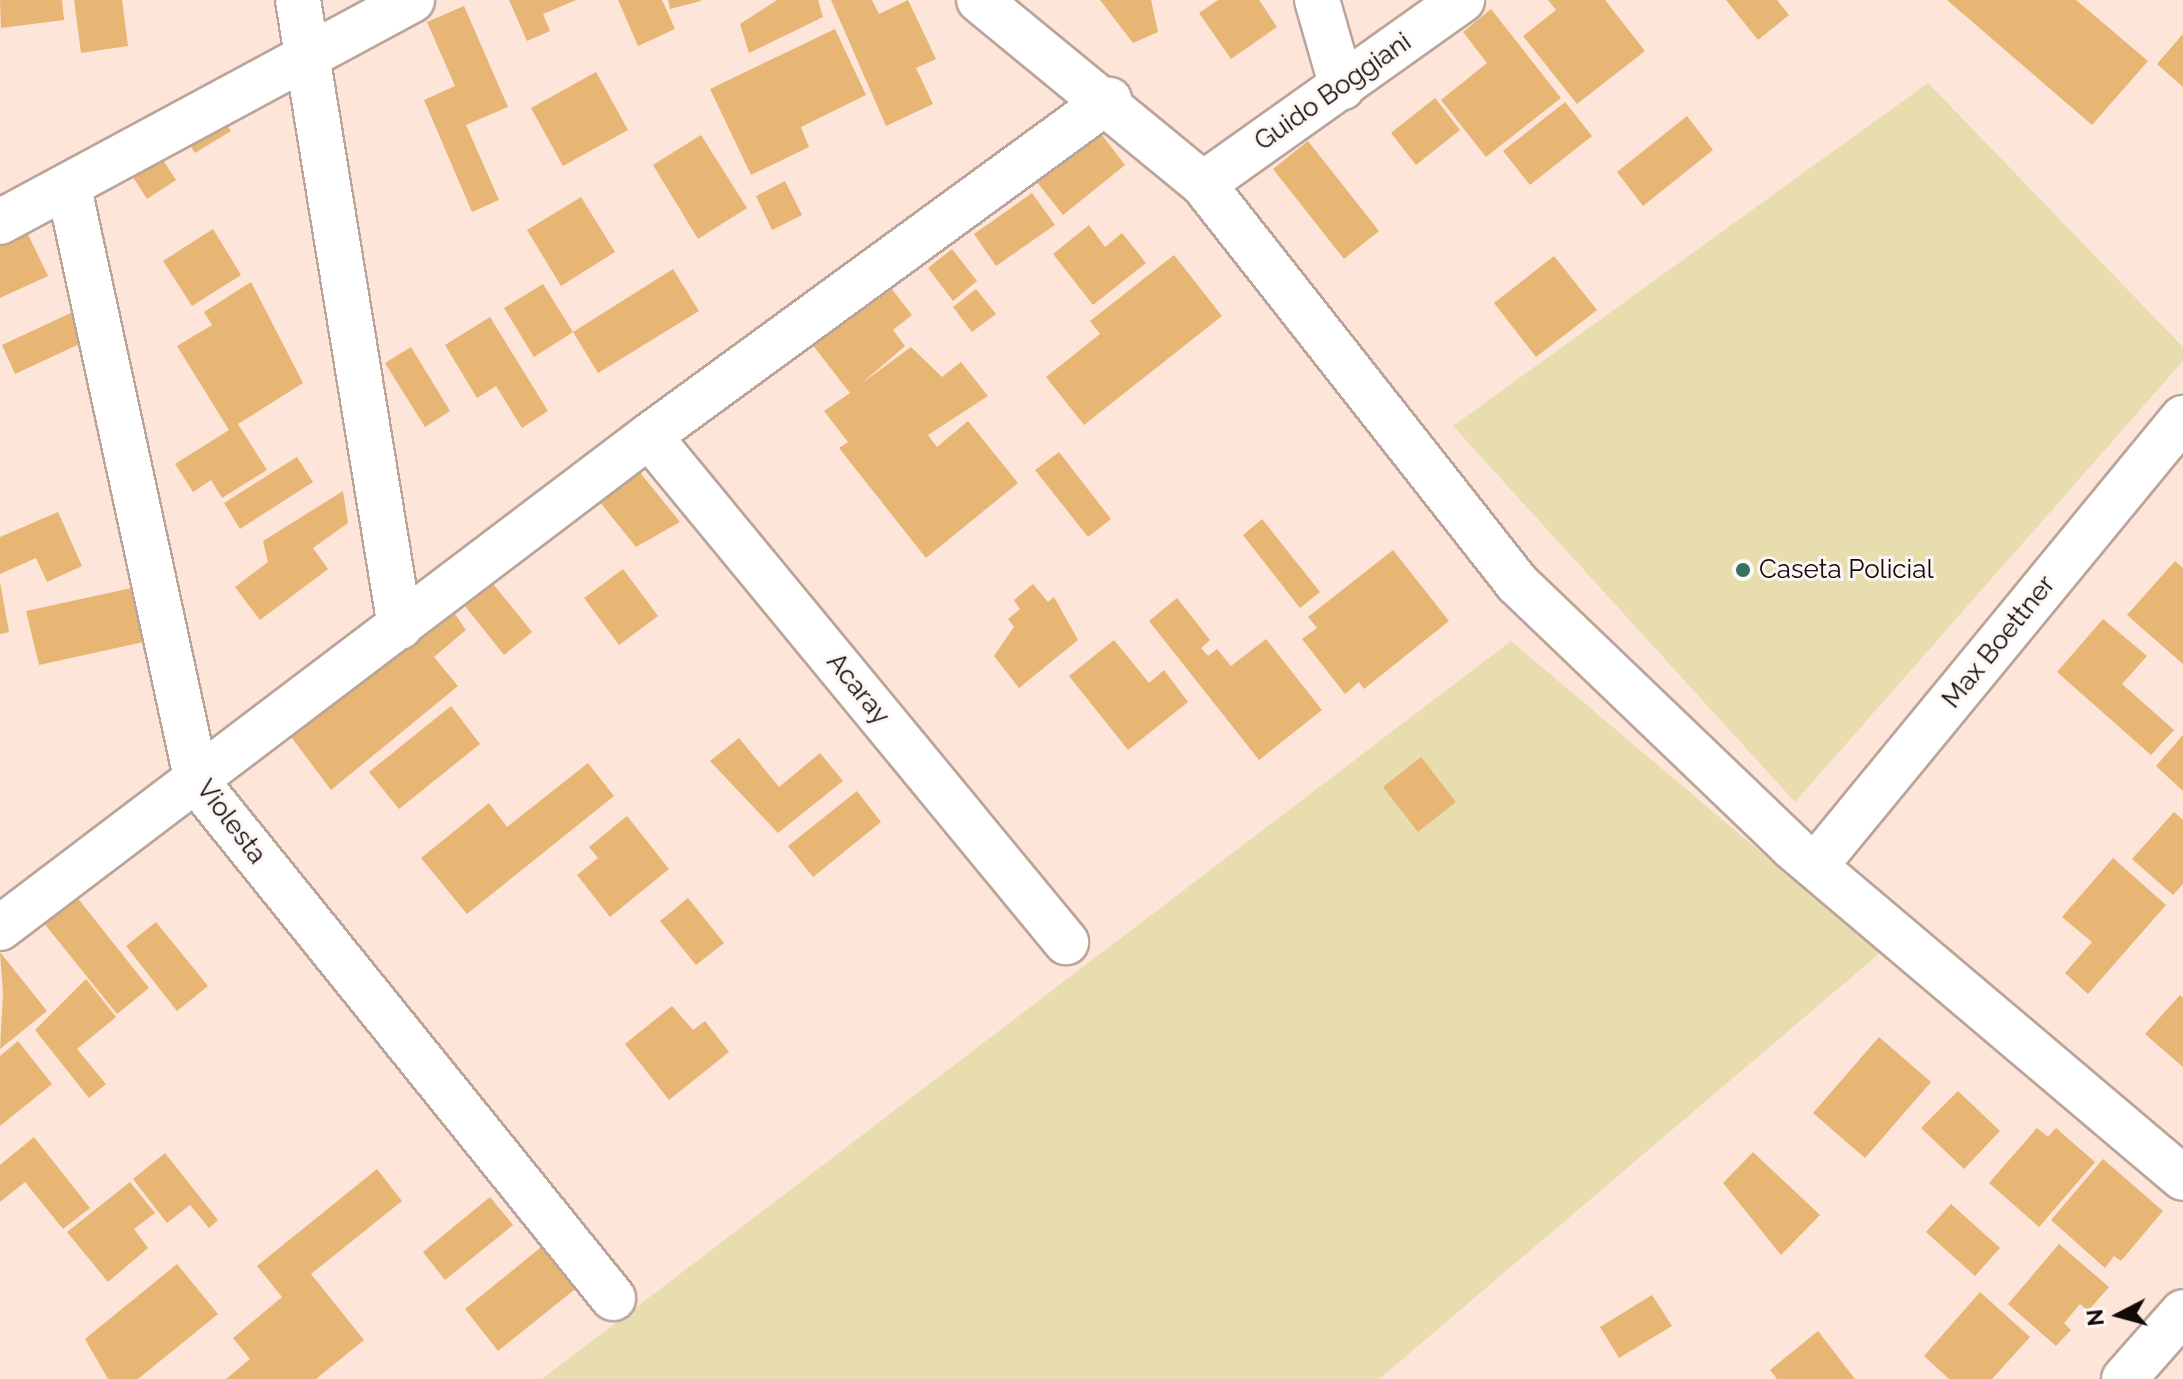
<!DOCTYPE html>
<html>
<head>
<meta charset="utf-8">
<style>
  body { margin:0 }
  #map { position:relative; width:2183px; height:1379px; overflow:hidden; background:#fee5d9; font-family:Raleway,sans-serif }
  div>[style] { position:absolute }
  .green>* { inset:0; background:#e7ddae }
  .building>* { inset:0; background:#e7b574 }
  .roads { filter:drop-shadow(2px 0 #bba499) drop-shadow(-2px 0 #bba499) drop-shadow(0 2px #bba499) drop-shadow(0 -2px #bba499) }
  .minor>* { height:44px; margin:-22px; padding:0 22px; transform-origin:22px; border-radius:22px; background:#fff }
  .dots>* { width:22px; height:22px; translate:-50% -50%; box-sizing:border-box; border:4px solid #fcf7f4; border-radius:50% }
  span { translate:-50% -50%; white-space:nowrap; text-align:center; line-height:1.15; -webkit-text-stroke:6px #fcf7f4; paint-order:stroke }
  .street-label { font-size:26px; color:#120a07 }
  .poi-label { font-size:26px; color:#120a07 }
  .left { translate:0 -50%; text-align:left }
  .north { position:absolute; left:2079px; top:1275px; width:80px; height:80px; -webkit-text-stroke:6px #fcf7f4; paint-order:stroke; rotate:264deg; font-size:22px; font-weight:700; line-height:32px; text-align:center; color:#120a07 }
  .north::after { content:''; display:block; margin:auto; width:28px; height:36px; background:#120a07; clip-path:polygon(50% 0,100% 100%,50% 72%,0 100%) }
</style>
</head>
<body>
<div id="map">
  <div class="green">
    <div style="clip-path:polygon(1928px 83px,2183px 347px,2183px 361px,1795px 802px,1453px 426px)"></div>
    <div style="clip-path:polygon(1511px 641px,1880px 953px,1379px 1379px,542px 1379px)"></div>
  </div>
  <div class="building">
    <div style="clip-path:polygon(0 0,62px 0,64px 20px,1px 28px)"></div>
    <div style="clip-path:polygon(74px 0,122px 0,128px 46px,81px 53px)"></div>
    <div style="clip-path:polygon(509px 0,576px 0,543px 14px,550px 31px,527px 41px)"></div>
    <div style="clip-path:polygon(618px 0,662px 0,675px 29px,638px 46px)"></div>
    <div style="clip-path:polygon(668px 0,701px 0,701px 1px,670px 9px)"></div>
    <div style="clip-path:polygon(777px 0,818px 0,823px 17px,749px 53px,740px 24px)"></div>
    <div style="clip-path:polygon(831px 0,872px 0,879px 14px,908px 0,936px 59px,916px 68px,933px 104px,886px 126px)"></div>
    <div style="clip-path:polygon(1100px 0,1151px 0,1158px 32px,1133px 43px)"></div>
    <div style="clip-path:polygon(1218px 0,1259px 0,1277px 27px,1231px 59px,1199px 13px)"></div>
    <div style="clip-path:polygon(1548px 0,1605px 0,1645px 51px,1577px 104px,1523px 36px,1556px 10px)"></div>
    <div style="clip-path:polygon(1726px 0,1777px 0,1789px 15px,1758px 40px)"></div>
    <div style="clip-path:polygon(1947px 0,2076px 0,2148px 61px,2092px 125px)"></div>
    <div style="clip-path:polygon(464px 6px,508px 107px,466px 125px,499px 200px,472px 212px,424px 100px,455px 86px,427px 22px)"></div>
    <div style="clip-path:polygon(1491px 9px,1561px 98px,1486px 157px,1441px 100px,1487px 63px,1463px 32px)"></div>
    <div style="clip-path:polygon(835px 29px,866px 95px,801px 127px,809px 147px,751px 175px,710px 89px)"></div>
    <div style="clip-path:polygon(2183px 34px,2183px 87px,2157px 64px)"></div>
    <div style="clip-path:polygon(596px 72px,628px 130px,563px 166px,531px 108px)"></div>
    <div style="clip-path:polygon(1435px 98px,1460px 130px,1416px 165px,1391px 133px)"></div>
    <div style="clip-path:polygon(1565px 102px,1592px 136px,1530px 185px,1503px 151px)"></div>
    <div style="clip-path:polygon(1687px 116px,1713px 150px,1643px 206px,1617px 172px)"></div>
    <div style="clip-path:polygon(221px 117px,231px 131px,195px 153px,186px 139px)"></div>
    <div style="clip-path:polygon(1092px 122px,1125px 165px,1063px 215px,1029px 172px)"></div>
    <div style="clip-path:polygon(701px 135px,747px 208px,698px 239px,653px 165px)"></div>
    <div style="clip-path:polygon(1308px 141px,1379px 231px,1344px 259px,1273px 169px)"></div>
    <div style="clip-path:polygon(155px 148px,176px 180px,147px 199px,126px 166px)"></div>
    <div style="clip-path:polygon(785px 181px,802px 215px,772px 230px,756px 196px)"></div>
    <div style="clip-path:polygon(1032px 193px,1055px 225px,996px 266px,974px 234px)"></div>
    <div style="clip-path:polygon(581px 197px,615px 252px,561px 286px,527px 230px)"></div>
    <div style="clip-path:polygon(1089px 225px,1105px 247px,1122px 233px,1146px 263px,1093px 305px,1053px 254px)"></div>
    <div style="clip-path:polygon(25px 228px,48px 276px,0 298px,0 240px)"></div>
    <div style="clip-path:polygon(213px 229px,241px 275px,192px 306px,163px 261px)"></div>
    <div style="clip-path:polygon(952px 249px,977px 281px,953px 301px,928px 268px)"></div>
    <div style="clip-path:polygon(1174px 255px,1222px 316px,1084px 425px,1046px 377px,1100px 334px,1090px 321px)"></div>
    <div style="clip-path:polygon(1554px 256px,1597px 310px,1536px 357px,1494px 303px)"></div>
    <div style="clip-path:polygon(673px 269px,699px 311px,598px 373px,573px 332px)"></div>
    <div style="clip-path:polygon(877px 270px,912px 315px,893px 330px,905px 346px,861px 384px,911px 347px,942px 377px,961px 362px,988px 396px,928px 435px,937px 447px,968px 421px,1018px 483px,926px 558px,839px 448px,848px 442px,824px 411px,850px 393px,801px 330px)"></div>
    <div style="clip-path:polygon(251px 282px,303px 383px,238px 424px,267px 470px,222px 498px,211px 480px,193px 492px,175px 464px,229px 430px,177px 346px,212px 325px,204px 312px)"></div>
    <div style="clip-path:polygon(543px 284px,573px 332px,534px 357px,504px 308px)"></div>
    <div style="clip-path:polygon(976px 289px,996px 314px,972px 332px,953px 307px)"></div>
    <div style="clip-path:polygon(75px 311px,88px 340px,15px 374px,2px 345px)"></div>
    <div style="clip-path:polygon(490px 317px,548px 411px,522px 428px,496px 386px,477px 398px,445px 345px)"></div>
    <div style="clip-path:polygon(411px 347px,450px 411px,425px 427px,385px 363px)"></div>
    <div style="clip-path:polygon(1059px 452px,1111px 519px,1088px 537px,1035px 470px)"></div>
    <div style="clip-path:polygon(297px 457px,313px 482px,240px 529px,224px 503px)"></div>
    <div style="clip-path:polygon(638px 470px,680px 522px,636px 547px,599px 501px)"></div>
    <div style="clip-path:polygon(343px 491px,348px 523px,313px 548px,328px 569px,260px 620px,235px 587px,268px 562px,263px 541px)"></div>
    <div style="clip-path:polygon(58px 512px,82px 566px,47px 582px,36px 558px,0 574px,0 537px)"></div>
    <div style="clip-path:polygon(1262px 519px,1320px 592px,1300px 608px,1243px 535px)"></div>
    <div style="clip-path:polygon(1393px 550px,1449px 621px,1364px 689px,1359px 682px,1345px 694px,1302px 639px,1317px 628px,1308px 617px)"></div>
    <div style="clip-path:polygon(2175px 561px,2183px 568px,2183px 664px,2127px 615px)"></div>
    <div style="clip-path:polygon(481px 569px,532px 632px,504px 655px,453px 591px)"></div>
    <div style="clip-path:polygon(623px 569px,658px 616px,619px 645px,584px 598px)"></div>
    <div style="clip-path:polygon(0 582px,9px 632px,0 634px)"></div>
    <div style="clip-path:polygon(1033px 584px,1048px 602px,1054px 597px,1078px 640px,1019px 688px,994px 656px,1014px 627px,1008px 619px,1020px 609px,1014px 600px)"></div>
    <div style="clip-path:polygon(136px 587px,148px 641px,39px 665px,26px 611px)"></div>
    <div style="clip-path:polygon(443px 597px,466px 630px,434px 657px,458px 686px,331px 790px,280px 722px)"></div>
    <div style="clip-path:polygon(1177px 598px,1210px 640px,1201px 648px,1208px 656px,1217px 649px,1231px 666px,1266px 639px,1322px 710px,1259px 760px,1149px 621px)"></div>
    <div style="clip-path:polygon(2103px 619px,2147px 656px,2122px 684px,2174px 730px,2151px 755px,2057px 672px)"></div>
    <div style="clip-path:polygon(1114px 640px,1149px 683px,1164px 670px,1188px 702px,1128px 750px,1069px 676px)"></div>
    <div style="clip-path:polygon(451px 706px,480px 744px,399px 809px,369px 772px)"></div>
    <div style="clip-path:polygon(2183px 735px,2183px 791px,2156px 766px)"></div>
    <div style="clip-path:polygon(739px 738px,779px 787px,820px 753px,843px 781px,778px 833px,710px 761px)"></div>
    <div style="clip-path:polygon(1421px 757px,1456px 802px,1418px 832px,1383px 787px)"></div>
    <div style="clip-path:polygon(588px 763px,614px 796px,467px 914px,421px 858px,489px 803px,507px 827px)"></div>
    <div style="clip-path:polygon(857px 791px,881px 822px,813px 877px,788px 846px)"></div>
    <div style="clip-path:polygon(2174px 812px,2183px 820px,2183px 884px,2173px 895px,2132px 859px)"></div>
    <div style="clip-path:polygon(627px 816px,669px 869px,610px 917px,577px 875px,598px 858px,589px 847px)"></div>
    <div style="clip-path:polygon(2113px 858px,2166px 905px,2088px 994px,2065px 973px,2092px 942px,2062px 917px)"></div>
    <div style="clip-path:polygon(68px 886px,149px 988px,117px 1014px,35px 912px)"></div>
    <div style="clip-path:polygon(688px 898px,724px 943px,696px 965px,660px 921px)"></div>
    <div style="clip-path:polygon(156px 922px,208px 986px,177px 1011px,126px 946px)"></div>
    <div style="clip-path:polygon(0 952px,47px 1011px,0 1049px,3px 993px)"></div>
    <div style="clip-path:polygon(86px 979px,116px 1017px,77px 1049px,106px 1084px,89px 1098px,35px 1030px)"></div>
    <div style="clip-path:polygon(2180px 995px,2183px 998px,2183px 1067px,2145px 1034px)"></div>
    <div style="clip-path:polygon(672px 1006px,693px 1030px,705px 1021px,729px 1052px,669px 1100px,625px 1044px)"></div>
    <div style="clip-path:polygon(1879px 1037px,1931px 1082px,1865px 1158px,1813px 1113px)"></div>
    <div style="clip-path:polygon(18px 1041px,52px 1084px,0 1126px,0 1056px)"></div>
    <div style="clip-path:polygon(1958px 1091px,2000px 1131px,1964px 1169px,1921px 1128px)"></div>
    <div style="clip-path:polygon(2037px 1128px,2048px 1137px,2056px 1128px,2095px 1162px,2039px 1227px,1989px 1183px)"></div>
    <div style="clip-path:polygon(34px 1137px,90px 1208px,63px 1229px,25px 1182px,0 1202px,0 1165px)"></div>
    <div style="clip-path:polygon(1753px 1152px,1820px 1215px,1781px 1255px,1723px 1183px)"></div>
    <div style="clip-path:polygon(165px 1153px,218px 1220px,209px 1228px,190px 1205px,167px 1223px,133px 1179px)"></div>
    <div style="clip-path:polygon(2103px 1159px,2163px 1211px,2121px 1261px,2114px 1256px,2105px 1268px,2051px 1220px)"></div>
    <div style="clip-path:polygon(377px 1169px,402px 1201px,311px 1274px,364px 1340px,316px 1379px,226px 1379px,250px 1359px,233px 1338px,282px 1297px,257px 1266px)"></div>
    <div style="clip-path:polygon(130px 1182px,155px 1213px,134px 1229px,148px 1248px,108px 1282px,67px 1232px)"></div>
    <div style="clip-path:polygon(490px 1197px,513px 1225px,445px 1280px,423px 1252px)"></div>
    <div style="clip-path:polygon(1951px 1204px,2000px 1248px,1975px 1276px,1926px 1232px)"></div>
    <div style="clip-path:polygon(545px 1244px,579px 1286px,498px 1351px,465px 1309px)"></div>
    <div style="clip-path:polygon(2059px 1244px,2109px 1287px,2088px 1311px,2080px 1304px,2064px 1323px,2071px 1330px,2056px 1346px,2008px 1304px)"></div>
    <div style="clip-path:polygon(177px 1264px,218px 1314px,138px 1379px,108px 1379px,85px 1339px)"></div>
    <div style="clip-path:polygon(1980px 1292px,2030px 1337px,1992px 1379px,1949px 1379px,1924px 1356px)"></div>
    <div style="clip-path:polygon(1652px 1295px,1672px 1326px,1619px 1358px,1600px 1327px)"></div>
    <div style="clip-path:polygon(1818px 1331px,1855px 1379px,1777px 1379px,1770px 1370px)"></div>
  </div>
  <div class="roads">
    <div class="minor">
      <div style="left:298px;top:0;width:635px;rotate:80.76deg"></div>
      <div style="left:979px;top:0;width:290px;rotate:39.4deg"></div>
      <div style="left:1203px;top:184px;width:508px;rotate:51.8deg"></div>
      <div style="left:1517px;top:583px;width:381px;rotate:43.8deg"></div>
      <div style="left:1792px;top:847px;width:512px;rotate:40.25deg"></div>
      <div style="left:1317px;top:0;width:91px;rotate:74deg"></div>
      <div style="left:1203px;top:184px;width:318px;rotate:-35.4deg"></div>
      <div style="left:69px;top:188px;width:608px;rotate:77.84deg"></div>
      <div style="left:197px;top:782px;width:663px;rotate:51.12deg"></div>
      <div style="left:0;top:222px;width:468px;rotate:-28.3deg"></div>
      <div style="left:649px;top:436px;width:656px;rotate:50.51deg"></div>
      <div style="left:1815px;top:866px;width:580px;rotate:-50.6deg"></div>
      <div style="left:0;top:928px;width:814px;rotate:-37.17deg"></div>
      <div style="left:649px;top:436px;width:570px;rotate:-36.15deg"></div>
      <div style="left:2124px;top:1379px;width:89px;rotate:-48.6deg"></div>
    </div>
  </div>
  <div class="dots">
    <div style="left:1743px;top:570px;background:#36715c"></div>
  </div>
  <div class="street-label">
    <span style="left:1333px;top:92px;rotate:-35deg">Guido Boggiani</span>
    <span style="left:1999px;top:642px;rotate:-51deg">Max Boettner</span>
    <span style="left:858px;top:689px;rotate:51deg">Acaray</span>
    <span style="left:231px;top:822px;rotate:53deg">Violesta</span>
  </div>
  <div class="poi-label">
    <span class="left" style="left:1759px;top:570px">Caseta Policial</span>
  </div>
  <div class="north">N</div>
</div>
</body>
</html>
